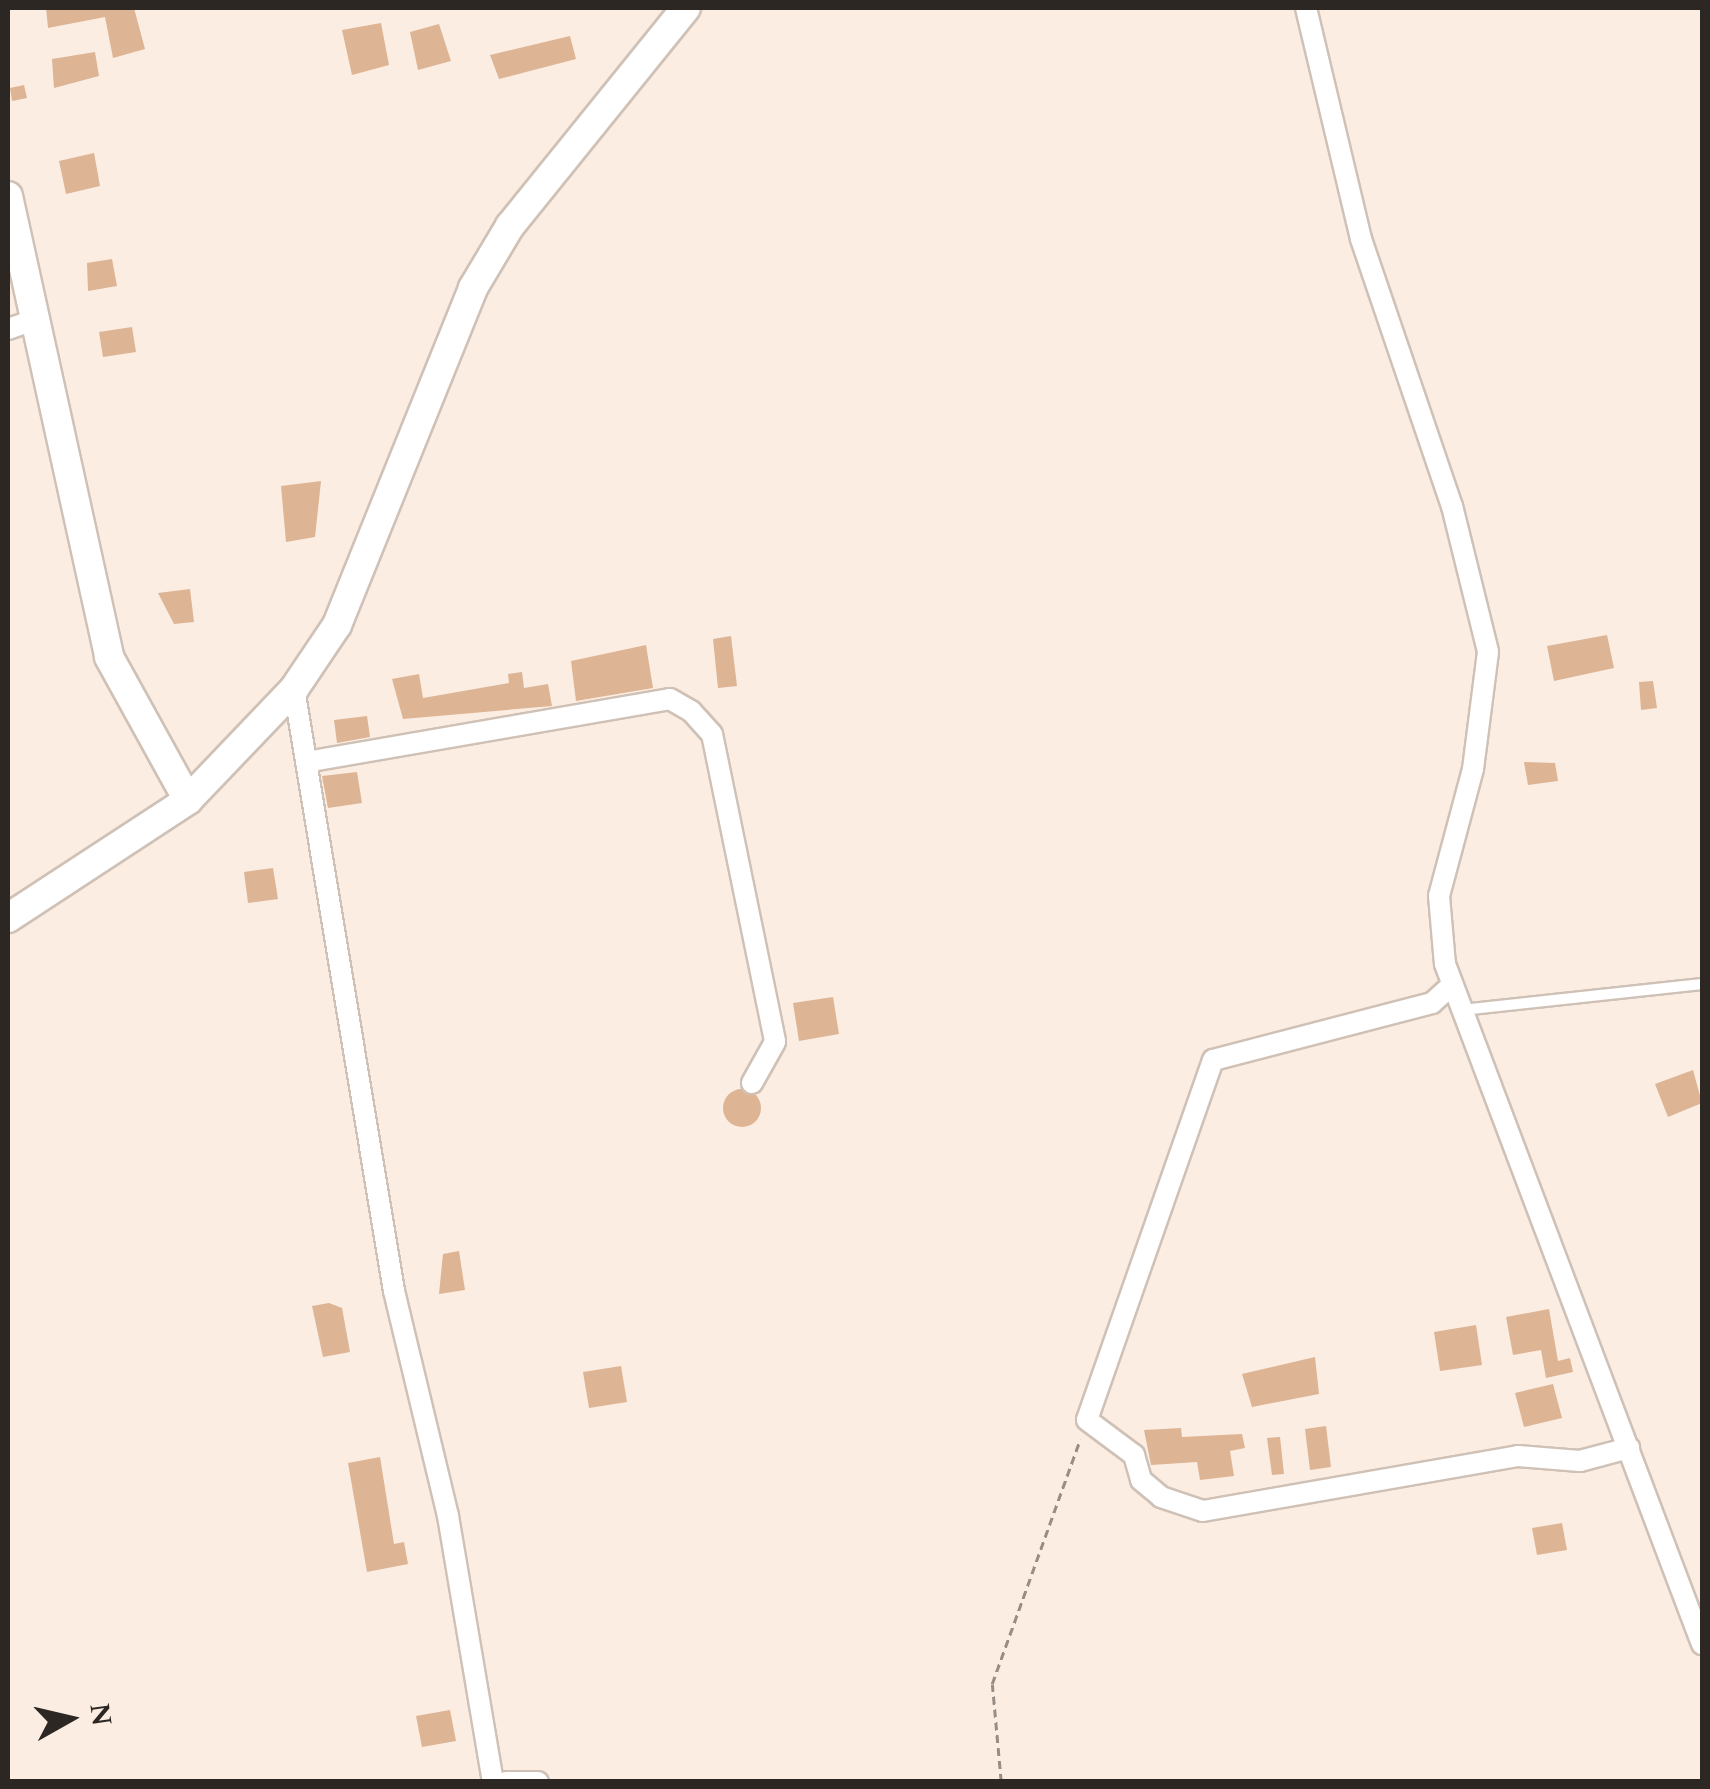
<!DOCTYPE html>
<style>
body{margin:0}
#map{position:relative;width:1710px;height:1789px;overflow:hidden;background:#fcede2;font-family:Spectral,serif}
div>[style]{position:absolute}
.building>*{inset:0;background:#ddb494}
.round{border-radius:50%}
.path>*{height:2.5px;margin-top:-1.25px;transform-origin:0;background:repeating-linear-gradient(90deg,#978d85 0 8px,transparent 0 13px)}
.roads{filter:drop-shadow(2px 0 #cfc1b6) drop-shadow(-2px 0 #cfc1b6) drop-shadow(0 2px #cfc1b6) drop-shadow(0 -2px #cfc1b6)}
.lane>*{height:10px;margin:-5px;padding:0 5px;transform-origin:5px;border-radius:5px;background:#fff}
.street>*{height:20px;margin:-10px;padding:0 10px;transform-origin:10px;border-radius:10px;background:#fff}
.secondary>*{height:28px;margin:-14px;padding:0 14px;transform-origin:14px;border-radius:14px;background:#fff}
span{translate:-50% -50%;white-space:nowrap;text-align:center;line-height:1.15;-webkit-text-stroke:8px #fcede2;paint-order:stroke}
.frame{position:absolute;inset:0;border:10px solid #2c2722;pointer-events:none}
.north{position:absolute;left:20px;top:1669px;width:100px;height:100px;-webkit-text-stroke:8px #fcede2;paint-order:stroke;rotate:82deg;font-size:28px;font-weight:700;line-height:40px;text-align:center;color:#2c2722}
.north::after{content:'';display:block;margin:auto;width:35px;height:45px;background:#2c2722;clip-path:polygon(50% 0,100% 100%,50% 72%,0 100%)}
</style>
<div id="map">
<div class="building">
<div style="clip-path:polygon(46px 8px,134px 8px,145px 49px,113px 58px,105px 17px,48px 28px)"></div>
<div style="clip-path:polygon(381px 23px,389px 65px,352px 75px,342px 30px)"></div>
<div style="clip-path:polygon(439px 24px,451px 61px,418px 70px,410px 32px)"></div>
<div style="clip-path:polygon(570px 36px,576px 59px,499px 79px,490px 55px)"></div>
<div style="clip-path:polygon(95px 52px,99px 76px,54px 88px,52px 59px)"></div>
<div style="clip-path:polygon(24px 85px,27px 98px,12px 101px,10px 88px)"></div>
<div style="clip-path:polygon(94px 153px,100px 186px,66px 194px,59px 161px)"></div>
<div style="clip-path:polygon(112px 259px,117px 286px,88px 291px,87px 263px)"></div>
<div style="clip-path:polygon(132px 327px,136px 352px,103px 357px,99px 332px)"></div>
<div style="clip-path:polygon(321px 481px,315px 537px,286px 542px,281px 486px)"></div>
<div style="clip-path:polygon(190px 589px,194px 622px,174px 624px,158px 593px)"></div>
<div style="clip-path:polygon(1607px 635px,1614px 668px,1554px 681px,1547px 646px)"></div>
<div style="clip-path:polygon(731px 636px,737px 686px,718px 688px,713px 639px)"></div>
<div style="clip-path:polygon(646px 645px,653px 688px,576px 701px,571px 661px)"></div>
<div style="clip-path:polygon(522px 672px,524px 688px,548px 684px,552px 706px,403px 719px,392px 679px,419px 674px,423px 698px,509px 683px,508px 674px)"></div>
<div style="clip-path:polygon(1653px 681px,1657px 708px,1641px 710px,1639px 682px)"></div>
<div style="clip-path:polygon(367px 716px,370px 737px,337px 743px,334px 720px)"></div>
<div style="clip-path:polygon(1524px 762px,1555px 763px,1558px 781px,1528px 785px)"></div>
<div style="clip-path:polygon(357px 772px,362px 803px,328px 808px,322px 776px)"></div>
<div style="clip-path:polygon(273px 868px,278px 899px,248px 903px,244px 872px)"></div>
<div style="clip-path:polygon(833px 997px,839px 1034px,799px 1041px,793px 1003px)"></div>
<div style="clip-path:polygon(1693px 1070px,1702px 1103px,1668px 1117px,1655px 1084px)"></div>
<div class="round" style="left:723px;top:1089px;width:38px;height:38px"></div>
<div style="clip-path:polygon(459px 1251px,465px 1290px,439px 1294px,443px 1254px)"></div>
<div style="clip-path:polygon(329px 1303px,342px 1308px,350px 1352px,323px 1357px,312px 1306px)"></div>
<div style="clip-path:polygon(1549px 1309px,1558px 1361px,1570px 1358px,1573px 1372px,1546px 1378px,1541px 1350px,1513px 1355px,1506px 1317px)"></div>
<div style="clip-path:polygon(1476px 1325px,1482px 1365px,1440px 1371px,1434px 1332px)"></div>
<div style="clip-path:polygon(1315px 1357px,1319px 1394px,1252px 1407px,1242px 1374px)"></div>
<div style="clip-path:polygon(621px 1366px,627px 1402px,589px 1408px,583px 1372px)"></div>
<div style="clip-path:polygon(1553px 1384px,1562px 1418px,1524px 1427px,1515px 1393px)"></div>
<div style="clip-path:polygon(1326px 1426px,1331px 1467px,1310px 1470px,1305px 1429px)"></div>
<div style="clip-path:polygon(1181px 1428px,1182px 1437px,1242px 1434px,1245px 1448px,1230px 1451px,1234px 1476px,1200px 1480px,1197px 1462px,1151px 1465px,1144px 1430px)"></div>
<div style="clip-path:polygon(1280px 1437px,1284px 1474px,1272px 1475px,1267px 1438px)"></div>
<div style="clip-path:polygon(380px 1457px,394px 1544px,404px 1542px,408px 1564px,367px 1572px,348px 1463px)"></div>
<div style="clip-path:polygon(1562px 1523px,1567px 1550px,1537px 1555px,1532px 1528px)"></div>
<div style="clip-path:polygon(450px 1710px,456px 1741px,422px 1747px,416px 1716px)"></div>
</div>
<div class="path">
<div style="left:1001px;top:1782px;width:98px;rotate:-95.2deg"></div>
<div style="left:992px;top:1684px;width:260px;rotate:-70.2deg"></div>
</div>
<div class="roads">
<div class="lane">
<div style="left:1462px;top:1010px;width:241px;rotate:-6.2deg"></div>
</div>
<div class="street">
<div style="left:1306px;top:8px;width:237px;rotate:76.6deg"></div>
<div style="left:1361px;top:239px;width:282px;rotate:71.2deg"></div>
<div style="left:1452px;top:506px;width:150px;rotate:76.1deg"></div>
<div style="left:1488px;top:652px;width:118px;rotate:97.3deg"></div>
<div style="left:1473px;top:769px;width:131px;rotate:105deg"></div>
<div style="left:1439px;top:896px;width:68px;rotate:85deg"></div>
<div style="left:1445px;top:964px;width:727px;rotate:69.3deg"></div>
<div style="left:8px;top:329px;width:28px;rotate:-19deg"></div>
<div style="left:294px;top:689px;width:610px;rotate:80.57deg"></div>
<div style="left:394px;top:1291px;width:231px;rotate:76.5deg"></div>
<div style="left:448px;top:1516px;width:270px;rotate:80.4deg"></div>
<div style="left:306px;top:762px;width:369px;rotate:-9.8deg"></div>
<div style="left:670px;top:699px;width:24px;rotate:30deg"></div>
<div style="left:691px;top:711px;width:31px;rotate:48deg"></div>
<div style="left:712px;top:734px;width:314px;rotate:78.4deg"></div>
<div style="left:775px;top:1042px;width:47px;rotate:119.3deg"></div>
<div style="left:1452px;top:985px;width:27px;rotate:138deg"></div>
<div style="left:1432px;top:1003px;width:226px;rotate:165.4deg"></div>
<div style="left:1213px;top:1060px;width:381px;rotate:109.3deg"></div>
<div style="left:1087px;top:1420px;width:59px;rotate:36.7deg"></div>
<div style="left:1134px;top:1455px;width:26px;rotate:74deg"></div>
<div style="left:1141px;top:1480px;width:26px;rotate:40deg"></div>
<div style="left:1161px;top:1497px;width:44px;rotate:18.4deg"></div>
<div style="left:1203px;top:1511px;width:320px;rotate:-9.9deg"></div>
<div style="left:1518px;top:1456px;width:62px;rotate:4.6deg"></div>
<div style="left:1580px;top:1461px;width:51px;rotate:-14.9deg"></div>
<div style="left:506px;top:1782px;width:32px"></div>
</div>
<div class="secondary">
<div style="left:8px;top:196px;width:472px;rotate:77.6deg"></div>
<div style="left:109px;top:657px;width:163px;rotate:61.1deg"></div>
<div style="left:8px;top:918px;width:215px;rotate:-33.2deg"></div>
<div style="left:188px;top:800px;width:153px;rotate:-46.3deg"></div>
<div style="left:294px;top:689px;width:77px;rotate:-56.1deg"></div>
<div style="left:337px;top:625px;width:363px;rotate:-68deg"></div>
<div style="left:473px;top:288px;width:72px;rotate:-59.2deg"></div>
<div style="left:510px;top:226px;width:280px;rotate:-51.1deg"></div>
</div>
</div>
<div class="frame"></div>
<div class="north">N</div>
</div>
